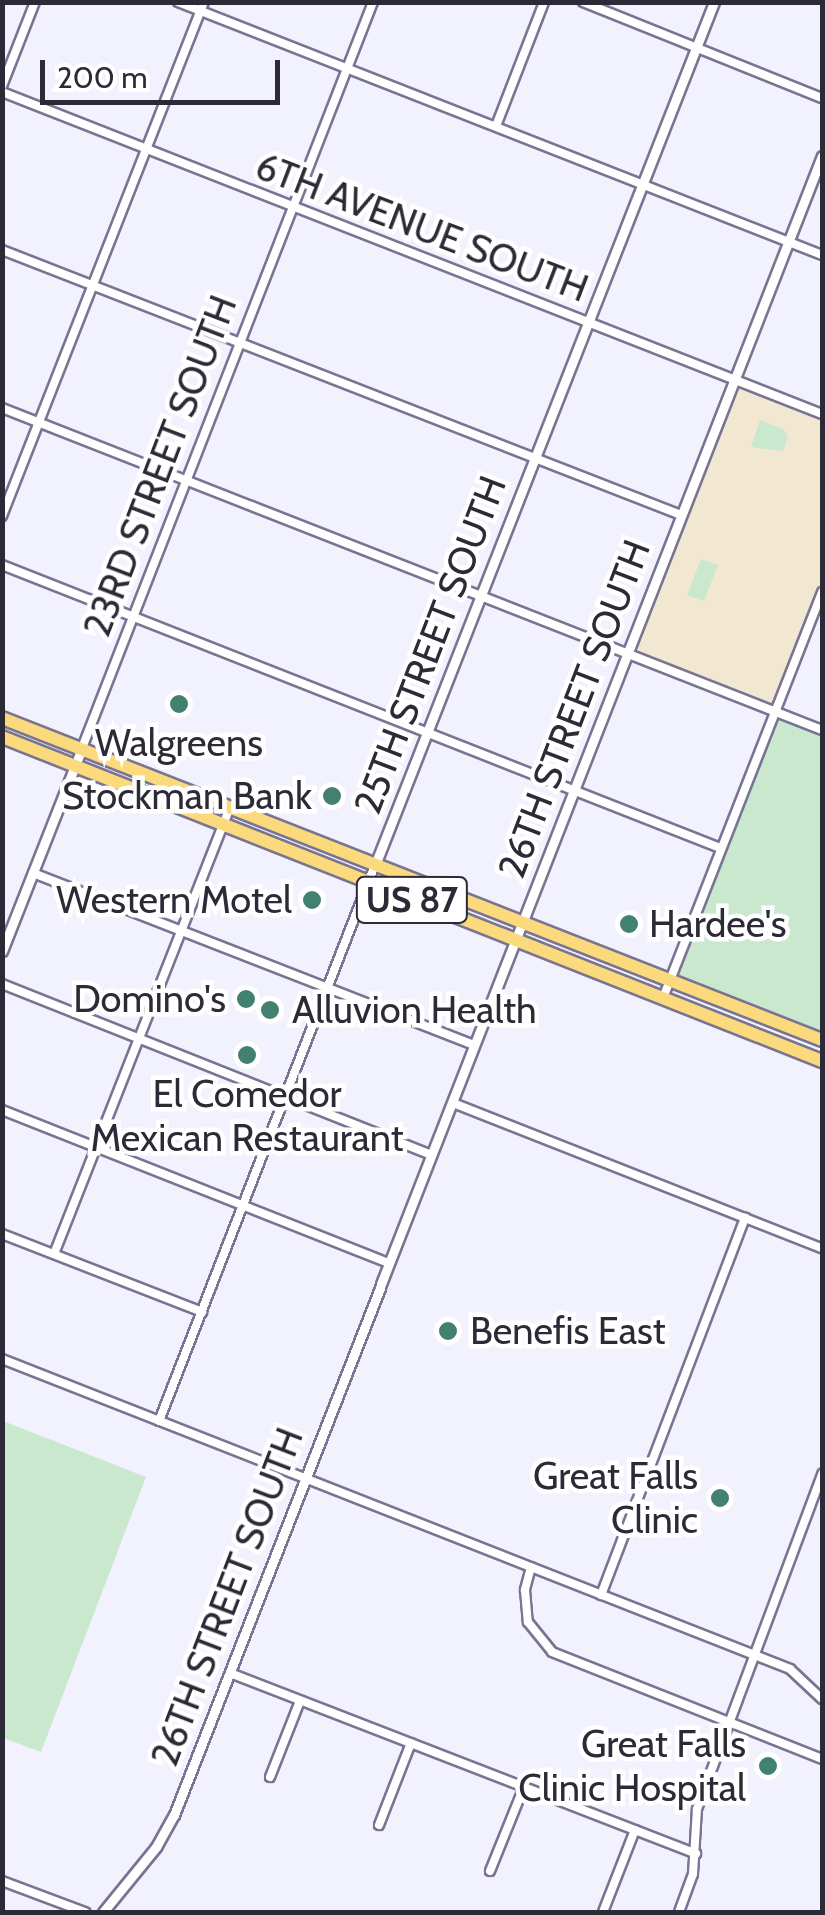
<!DOCTYPE html>
<style>
body{margin:0}
#map{position:relative;width:825px;height:1915px;overflow:hidden;background:#f2f1fe;font-family:Cabin,sans-serif}
div>[style]{position:absolute}
.education>*{inset:0;background:#f2e8d2}
.green>*{inset:0;background:#c9e8ce}
.roads{filter:drop-shadow(2px 0 #787492) drop-shadow(-2px 0 #787492) drop-shadow(0 2px #787492) drop-shadow(0 -2px #787492)}
.minor>*{height:8px;margin:-4px;padding:0 4px;transform-origin:4px;border-radius:4px;background:#fff}
.tertiary>*{height:9px;margin:-4.5px;padding:0 4.5px;transform-origin:4.5px;border-radius:4.5px;background:#fff}
.trunk>*{height:12px;margin:-6px;padding:0 6px;transform-origin:6px;border-radius:6px;background:#fbda7e}
.dots>*{width:28px;height:28px;translate:-50% -50%;box-sizing:border-box;border:5px solid #fff;border-radius:50%}
span{translate:-50% -50%;white-space:nowrap;text-align:center;line-height:1.15;-webkit-text-stroke:9px #fff;paint-order:stroke}
.shield-label span{padding:2px 8px;background:#fff;border:2px solid;border-radius:8px;-webkit-text-stroke-width:0}
.shield-label{font-size:35px;color:#2c2a36;font-weight:700}
.street-label{font-size:38px;color:#2c2a36}
.poi-label{font-size:38px;color:#2c2a36}
.right{translate:-100% -50%;text-align:right}
.left{translate:0 -50%;text-align:left}
.frame{position:absolute;inset:0;border:5px solid #2c2a36;pointer-events:none}
.scale{position:absolute;left:40px;top:60px;width:240px;height:45px;box-sizing:border-box;border:5px solid #2c2a36;border-top:0;padding-left:12px;font-size:30px;line-height:35px;white-space:nowrap;color:#2c2a36;-webkit-text-stroke:8px #fff;paint-order:stroke}
</style>
<div id="map">
<div class="education">
<div style="clip-path:polygon(735px 380px,822px 414px,822px 589px,774px 711px,627px 653px)"></div>
</div>
<div class="green">
<div style="clip-path:polygon(760px 420px,784px 430px,788px 437px,783px 451px,751px 447px)"></div>
<div style="clip-path:polygon(701px 559px,718px 565px,704px 601px,687px 595px)"></div>
<div style="clip-path:polygon(774px 711px,822px 730px,822px 1040px,669px 980px)"></div>
<div style="clip-path:polygon(3px 1421px,146px 1477px,41px 1752px,3px 1738px)"></div>
</div>
<div class="roads">
<div class="minor">
<div style="left:178px;top:2px;width:692px;rotate:21.45deg"></div>
<div style="left:583px;top:2px;width:258px;rotate:21.9deg"></div>
<div style="left:2px;top:86px;width:90px;rotate:-68.6deg"></div>
<div style="left:2px;top:92px;width:881px;rotate:21.44deg"></div>
<div style="left:496px;top:126px;width:133px;rotate:-68.8deg"></div>
<div style="left:2px;top:250px;width:729px;rotate:21.32deg"></div>
<div style="left:2px;top:408px;width:881px;rotate:21.44deg"></div>
<div style="left:2px;top:516px;width:552px;rotate:-68.55deg"></div>
<div style="left:2px;top:565px;width:772px;rotate:21.51deg"></div>
<div style="left:82px;top:748px;width:801px;rotate:-68.69deg"></div>
<div style="left:33px;top:873px;width:474px;rotate:21.3deg"></div>
<div style="left:2px;top:984px;width:463px;rotate:21.7deg"></div>
<div style="left:663px;top:998px;width:436px;rotate:-68.6deg"></div>
<div style="left:453px;top:1103px;width:396px;rotate:21.5deg"></div>
<div style="left:2px;top:1110px;width:416px;rotate:21.6deg"></div>
<div style="left:2px;top:1234px;width:215px;rotate:21.3deg"></div>
<div style="left:54px;top:1254px;width:480px;rotate:-68.5deg"></div>
<div style="left:2px;top:1359px;width:847px;rotate:21.47deg"></div>
<div style="left:790px;top:1669px;width:44px;rotate:43.2deg"></div>
<div style="left:159px;top:1421px;width:596px;rotate:-68.77deg"></div>
<div style="left:531px;top:1567px;width:24px;rotate:105deg"></div>
<div style="left:525px;top:1590px;width:32px;rotate:85deg"></div>
<div style="left:528px;top:1622px;width:38px;rotate:51deg"></div>
<div style="left:552px;top:1652px;width:290px;rotate:21.6deg"></div>
<div style="left:601px;top:1595px;width:404px;rotate:-69.1deg"></div>
<div style="left:230px;top:1673px;width:500px;rotate:21.2deg"></div>
<div style="left:270px;top:1777px;width:82px;rotate:-68.5deg"></div>
<div style="left:379px;top:1825px;width:88px;rotate:-68.7deg"></div>
<div style="left:490px;top:1871px;width:91px;rotate:-68deg"></div>
<div style="left:2px;top:1881px;width:89px;rotate:20.5deg"></div>
<div style="left:603px;top:1912px;width:88px;rotate:-68.7deg"></div>
<div style="left:679px;top:1912px;width:40px;rotate:-69.8deg"></div>
<div style="left:693px;top:1874px;width:65px;rotate:-86.5deg"></div>
<div style="left:697px;top:1809px;width:358px;rotate:-69.5deg"></div>
</div>
<div class="tertiary">
<div style="left:375px;top:865px;width:927px;rotate:-68.55deg"></div>
<div style="left:2px;top:951px;width:218px;rotate:-68.5deg"></div>
<div style="left:381px;top:1284px;width:1211px;rotate:-68.65deg"></div>
<div style="left:103px;top:1912px;width:84px;rotate:-50.8deg"></div>
<div style="left:156px;top:1847px;width:37px;rotate:-61deg"></div>
<div style="left:174px;top:1815px;width:566px;rotate:-68.65deg"></div>
</div>
<div class="trunk">
<div style="left:2px;top:718px;width:881px;rotate:21.44deg"></div>
<div style="left:2px;top:737px;width:882px;rotate:21.56deg"></div>
</div>
</div>
<div class="dots">
<div style="left:179px;top:704px;background:#428170"></div>
<div style="left:332px;top:796px;background:#428170"></div>
<div style="left:312px;top:900px;background:#428170"></div>
<div style="left:629px;top:924px;background:#428170"></div>
<div style="left:246px;top:999px;background:#428170"></div>
<div style="left:270px;top:1010px;background:#428170"></div>
<div style="left:247px;top:1055px;background:#428170"></div>
<div style="left:448px;top:1331px;background:#428170"></div>
<div style="left:720px;top:1498px;background:#428170"></div>
<div style="left:768px;top:1766px;background:#428170"></div>
</div>
<div class="shield-label">
<span style="left:412px;top:900px">US 87</span>
</div>
<div class="street-label">
<span style="left:422px;top:227px;rotate:21deg">6TH AVENUE SOUTH</span>
<span style="left:160px;top:466px;rotate:-69deg">23RD STREET SOUTH</span>
<span style="left:430px;top:645px;rotate:-69deg">25TH STREET SOUTH</span>
<span style="left:574px;top:709px;rotate:-69deg">26TH STREET SOUTH</span>
<span style="left:227px;top:1597px;rotate:-69deg">26TH STREET SOUTH</span>
</div>
<div class="poi-label">
<span style="left:179px;top:743px">Walgreens</span>
<span class="right" style="left:312px;top:796px">Stockman Bank</span>
<span class="right" style="left:292px;top:900px">Western Motel</span>
<span class="left" style="left:649px;top:924px">Hardee's</span>
<span class="right" style="left:226px;top:999px">Domino's</span>
<span class="left" style="left:292px;top:1010px">Alluvion Health</span>
<span style="left:247px;top:1116px">El Comedor<br>Mexican Restaurant</span>
<span class="left" style="left:470px;top:1331px">Benefis East</span>
<span class="right" style="left:698px;top:1498px">Great Falls<br>Clinic</span>
<span class="right" style="left:746px;top:1766px">Great Falls<br>Clinic Hospital</span>
</div>
<div class="frame"></div>
<div class="scale">200 m</div>
</div>
